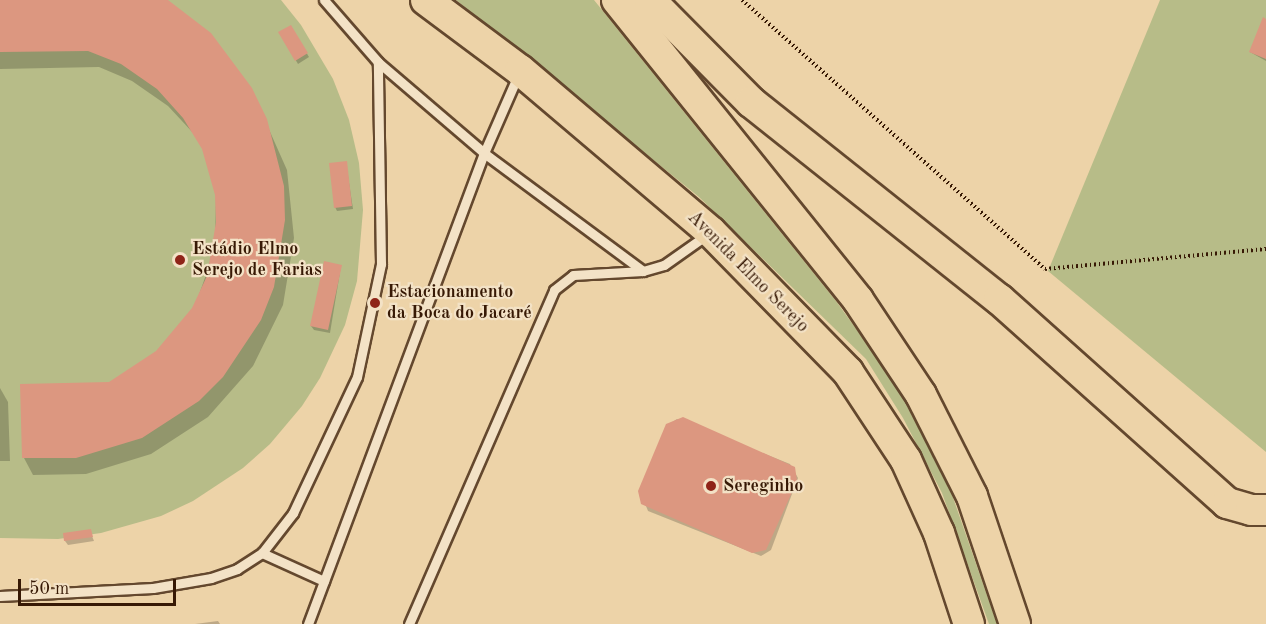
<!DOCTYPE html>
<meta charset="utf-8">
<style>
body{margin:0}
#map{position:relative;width:1266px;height:624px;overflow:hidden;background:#edd3a8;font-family:"Old Standard TT",serif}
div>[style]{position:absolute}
.green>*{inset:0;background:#b7bc88}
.shadow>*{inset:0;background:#0003}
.building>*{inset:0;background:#dc9780}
.path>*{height:4px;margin-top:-2px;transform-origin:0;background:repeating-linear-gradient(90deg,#371905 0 1.5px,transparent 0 4.5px)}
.roads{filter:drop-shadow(2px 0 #64482e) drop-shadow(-2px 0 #64482e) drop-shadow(0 2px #64482e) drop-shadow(0 -2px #64482e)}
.service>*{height:9px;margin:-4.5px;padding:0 4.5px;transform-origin:4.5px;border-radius:4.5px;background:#f3e2c6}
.primary>*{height:30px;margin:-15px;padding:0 15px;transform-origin:15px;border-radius:15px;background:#edd3a8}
.dots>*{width:16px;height:16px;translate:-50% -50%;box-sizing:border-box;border:3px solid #f3e2c6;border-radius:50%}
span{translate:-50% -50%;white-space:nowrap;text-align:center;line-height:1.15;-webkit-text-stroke:4.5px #f3e2c6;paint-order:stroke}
.poi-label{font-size:18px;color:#371905;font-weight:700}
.left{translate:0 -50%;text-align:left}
.street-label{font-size:18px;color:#371905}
.scale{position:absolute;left:18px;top:579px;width:158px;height:27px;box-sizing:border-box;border:3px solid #371905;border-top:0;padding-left:8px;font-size:18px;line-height:21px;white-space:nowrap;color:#371905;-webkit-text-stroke:4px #f3e2c6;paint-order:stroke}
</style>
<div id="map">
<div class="green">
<div style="clip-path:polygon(0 0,281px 0,301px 25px,333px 79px,349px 120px,359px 163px,363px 210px,357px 281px,345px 325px,320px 378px,302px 406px,270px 444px,243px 468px,193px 501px,161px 516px,101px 533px,58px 539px,0 538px)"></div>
<div style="clip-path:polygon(456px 0,594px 0,836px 301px,895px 383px,950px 489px,997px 624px,989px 624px,942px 493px,903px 418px,866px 359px,699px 197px)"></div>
<div style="clip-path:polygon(1160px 0,1266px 0,1266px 452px,1048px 271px)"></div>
</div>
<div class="shadow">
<div style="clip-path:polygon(0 0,165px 0,251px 89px,287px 170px,294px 238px,283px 305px,253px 366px,208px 417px,151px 454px,86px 474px,33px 475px,24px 458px,109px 384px,157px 352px,194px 309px,215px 249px,216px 194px,203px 149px,195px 135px,168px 106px,132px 81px,99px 67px,0 69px)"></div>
<div style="clip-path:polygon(1266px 20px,1266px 61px,1250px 52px)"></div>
<div style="clip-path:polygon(291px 27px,309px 57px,298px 64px,280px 33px)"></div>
<div style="clip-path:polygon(346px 163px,353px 209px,337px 211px,335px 207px)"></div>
<div style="clip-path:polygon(341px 266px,330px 333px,314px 330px,311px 326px)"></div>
<div style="clip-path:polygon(0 388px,8px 402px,10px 461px,0 461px)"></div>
<div style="clip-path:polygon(677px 419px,790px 464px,798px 478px,771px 550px,761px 556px,648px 511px,640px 491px,668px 425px)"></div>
<div style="clip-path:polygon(90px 531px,94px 541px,68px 545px,65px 541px,64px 534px)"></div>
<div style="clip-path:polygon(218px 621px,220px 624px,195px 624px)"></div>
</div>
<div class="building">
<div style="clip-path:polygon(0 0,168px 0,211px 33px,252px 88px,267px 119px,284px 186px,285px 220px,274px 287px,261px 320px,223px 377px,199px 401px,142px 438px,76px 458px,22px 458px,20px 384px,109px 382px,156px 351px,192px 308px,207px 276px,216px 222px,215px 195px,202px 149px,183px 118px,157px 89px,121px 64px,88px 51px,0 52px)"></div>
<div style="clip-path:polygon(1263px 17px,1266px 19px,1266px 59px,1249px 52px)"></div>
<div style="clip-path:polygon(291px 25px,308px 53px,295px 61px,278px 32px)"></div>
<div style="clip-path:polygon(347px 161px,352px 206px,334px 208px,329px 163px)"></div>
<div style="clip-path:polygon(324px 261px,342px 265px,328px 330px,310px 326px)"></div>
<div style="clip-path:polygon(683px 417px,795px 467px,797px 481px,766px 550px,752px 553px,641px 504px,638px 491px,666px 424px)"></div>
<div style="clip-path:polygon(91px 529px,93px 537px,64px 541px,63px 533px)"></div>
</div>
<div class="path">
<div style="left:742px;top:0;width:405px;rotate:41.6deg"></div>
<div style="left:1045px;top:269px;width:222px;rotate:-5.2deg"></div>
</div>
<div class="roads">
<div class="service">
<div style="left:324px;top:0;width:82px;rotate:48.9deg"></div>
<div style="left:378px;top:62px;width:140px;rotate:40.6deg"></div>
<div style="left:484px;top:153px;width:198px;rotate:36.6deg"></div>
<div style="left:262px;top:553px;width:68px;rotate:24.3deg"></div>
<div style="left:0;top:596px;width:153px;rotate:-3deg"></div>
<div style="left:153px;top:588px;width:59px;rotate:-9.8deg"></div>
<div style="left:211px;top:578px;width:28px;rotate:-19deg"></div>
<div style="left:237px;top:569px;width:30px;rotate:-33deg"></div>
<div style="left:262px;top:553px;width:51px;rotate:-52.2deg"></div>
<div style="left:293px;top:513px;width:150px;rotate:-64.8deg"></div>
<div style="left:357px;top:377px;width:116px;rotate:-78deg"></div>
<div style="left:381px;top:264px;width:202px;rotate:-90.9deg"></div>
<div style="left:308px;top:624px;width:503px;rotate:-69.51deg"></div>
<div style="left:484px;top:153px;width:85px;rotate:-66.4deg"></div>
<div style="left:409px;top:624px;width:364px;rotate:-66.5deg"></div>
<div style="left:554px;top:290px;width:24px;rotate:-38deg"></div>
<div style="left:573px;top:275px;width:70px;rotate:-3.3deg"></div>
<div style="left:643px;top:271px;width:22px;rotate:-16deg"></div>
<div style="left:664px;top:265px;width:54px;rotate:-35.2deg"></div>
</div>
<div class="primary">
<div style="left:426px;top:0;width:117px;rotate:36.7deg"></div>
<div style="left:520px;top:70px;width:250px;rotate:40.3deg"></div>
<div style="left:711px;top:232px;width:196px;rotate:45.6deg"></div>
<div style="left:848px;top:372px;width:105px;rotate:56.6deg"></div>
<div style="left:906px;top:460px;width:80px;rotate:65.7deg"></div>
<div style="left:939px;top:533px;width:96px;rotate:71.8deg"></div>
<div style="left:617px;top:0;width:385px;rotate:51.2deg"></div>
<div style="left:858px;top:300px;width:114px;rotate:56.4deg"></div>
<div style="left:921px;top:395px;width:113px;rotate:63.2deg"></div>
<div style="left:972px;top:496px;width:135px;rotate:71.4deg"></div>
<div style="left:650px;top:0;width:144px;rotate:45.3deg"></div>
<div style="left:751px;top:102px;width:317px;rotate:38.5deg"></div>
<div style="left:999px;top:299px;width:306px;rotate:41.8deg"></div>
<div style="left:1227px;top:503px;width:25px;rotate:16deg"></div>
<div style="left:1251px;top:510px;width:15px"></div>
</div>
</div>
<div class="dots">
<div style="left:180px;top:260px;background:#8f2418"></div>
<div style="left:375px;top:303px;background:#8f2418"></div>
<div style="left:711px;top:486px;background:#8f2418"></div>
</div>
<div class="poi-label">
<span class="left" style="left:192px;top:260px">Estádio Elmo<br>Serejo de Farias</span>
<span class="left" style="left:387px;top:303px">Estacionamento<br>da Boca do Jacaré</span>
<span class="left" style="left:723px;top:486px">Sereginho</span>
</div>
<div class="street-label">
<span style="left:748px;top:272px;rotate:45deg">Avenida Elmo Serejo</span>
</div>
<div class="scale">50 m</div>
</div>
